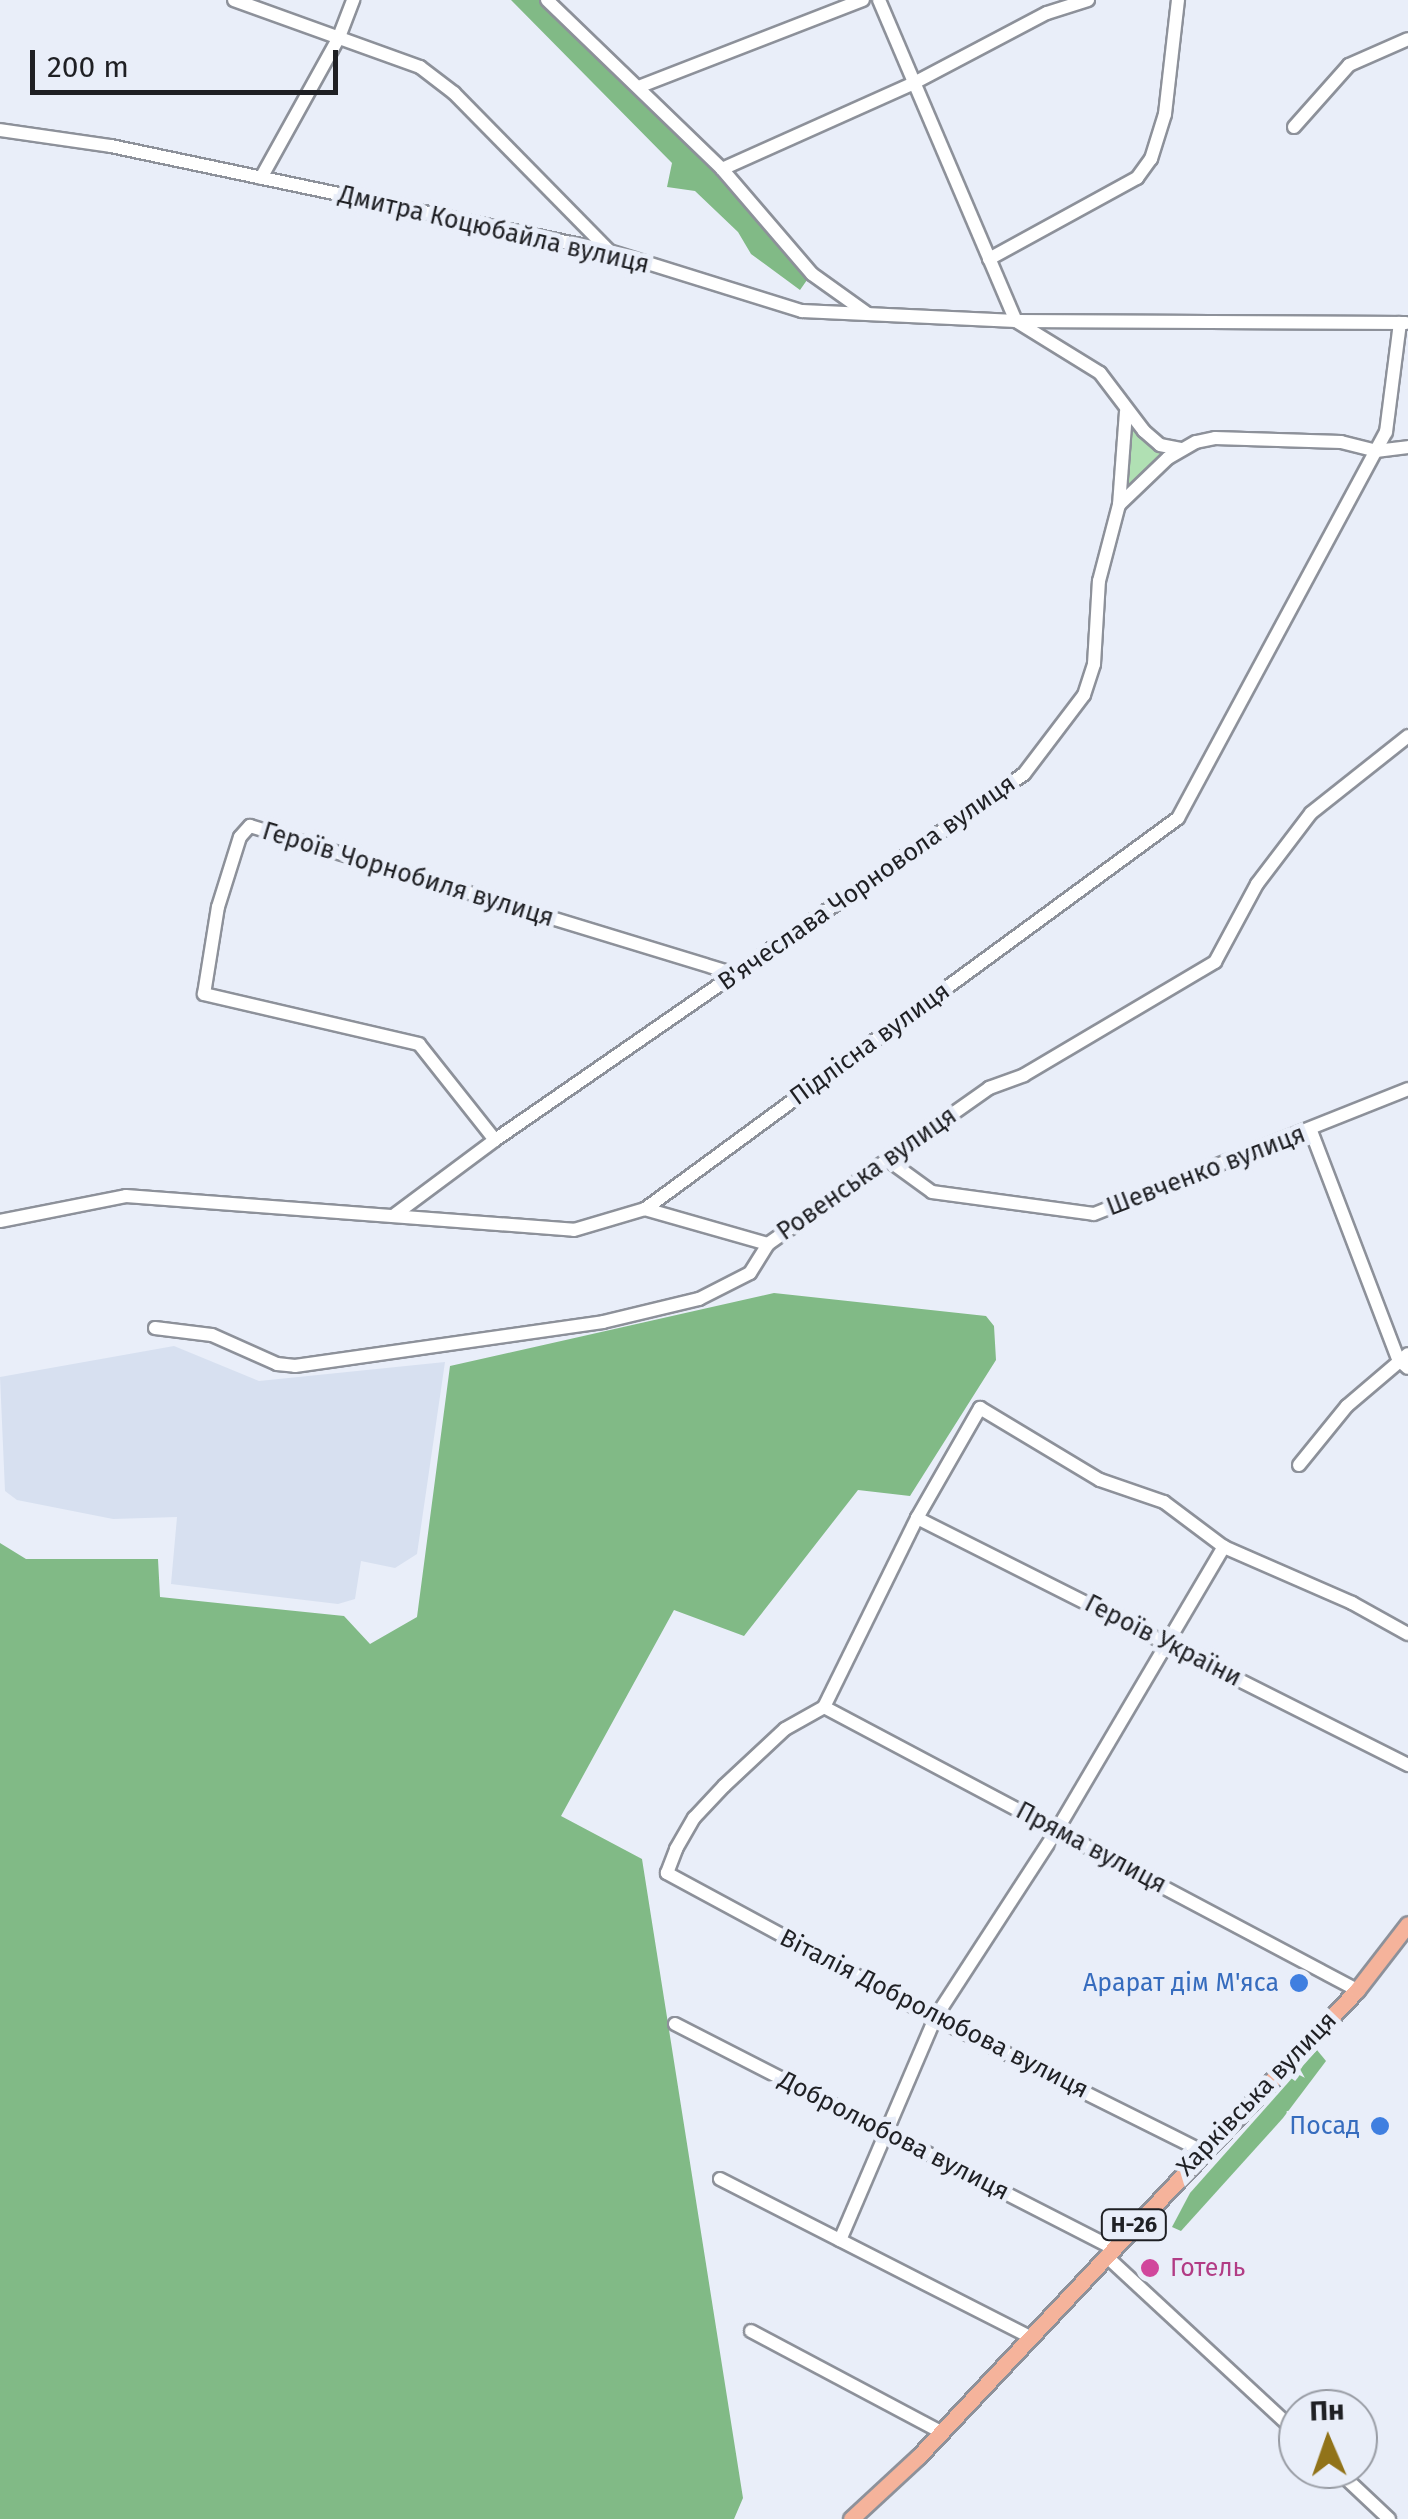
<!DOCTYPE html>
<meta charset="utf-8">
<style>
body{margin:0}
#map{position:relative;width:1408px;height:2519px;overflow:hidden;background:#e9eef9;font-family:"Fira Sans",sans-serif}
div>[style]{position:absolute}
.built>*{inset:0;background:#d7e0f0}
.green>*{inset:0;background:#b0e0b3}
.forest>*{inset:0;background:#81ba86}
.roads{filter:drop-shadow(2px 0 #8d919a) drop-shadow(-2px 0 #8d919a) drop-shadow(0 2px #8d919a) drop-shadow(0 -2px #8d919a)}
.minor>*{height:12px;margin:-6px;padding:0 6px;transform-origin:6px;border-radius:6px;background:#fff}
.major>*{height:15px;margin:-7.5px;padding:0 7.5px;transform-origin:7.5px;border-radius:7.5px;background:#f5b39b}
.dots>*{width:28px;height:28px;translate:-50% -50%;box-sizing:border-box;border:5px solid #e9eef9;border-radius:50%}
span{translate:-50% -50%;white-space:nowrap;text-align:center;line-height:1.15;-webkit-text-stroke:10px #e9eef9;paint-order:stroke}
.shield-label span{padding:2px 8px;background:#e9eef9;border:2px solid;border-radius:8px;-webkit-text-stroke-width:0}
.shield-label{font-size:22px;color:#1f2024;font-weight:700}
.street-label{font-size:25px;color:#1f2024}
.shop-label{font-size:25px;color:#366cbe}
.right{translate:-100% -50%;text-align:right}
.hotel-label{font-size:25px;color:#b23c85}
.left{translate:0 -50%;text-align:left}
.north{position:absolute;left:1278px;top:2389px;width:100px;height:100px;box-sizing:border-box;background:#e9eef9;border:2px solid #989ca4;border-radius:50%;rotate:358deg;font-size:28px;font-weight:700;line-height:40px;text-align:center;color:#1f2024}
.north::after{content:'';display:block;margin:auto;width:35px;height:45px;background:#917319;clip-path:polygon(50% 0,100% 100%,50% 72%,0 100%)}
.scale{position:absolute;left:30px;top:50px;width:308px;height:45px;box-sizing:border-box;border:5px solid #1f2024;border-top:0;padding-left:12px;font-size:30px;line-height:35px;white-space:nowrap;color:#1f2024;-webkit-text-stroke:8px #e9eef9;paint-order:stroke}
</style>
<div id="map">
<div class="built">
<div style="clip-path:polygon(174px 1346px,259px 1381px,445px 1362px,417px 1554px,395px 1568px,361px 1561px,355px 1599px,338px 1604px,171px 1584px,177px 1517px,113px 1519px,17px 1500px,5px 1491px,0 1377px)"></div>
</div>
<div class="green">
<div style="clip-path:polygon(1126px 411px,1144px 431px,1181px 449px,1119px 505px)"></div>
</div>
<div class="forest">
<div style="clip-path:polygon(511px 0,546px 0,707px 153px,805px 271px,807px 280px,800px 290px,751px 254px,738px 232px,695px 191px,667px 187px,672px 163px)"></div>
<div style="clip-path:polygon(774px 1293px,986px 1316px,994px 1326px,996px 1360px,910px 1496px,858px 1490px,744px 1636px,674px 1610px,561px 1816px,642px 1859px,743px 2498px,734px 2519px,0 2519px,0 1543px,26px 1559px,158px 1559px,160px 1597px,344px 1616px,370px 1644px,417px 1617px,450px 1366px)"></div>
<div style="clip-path:polygon(1317px 2050px,1326px 2061px,1283px 2118px,1181px 2231px,1172px 2227px,1190px 2193px)"></div>
</div>
<div class="roads">
<div class="minor">
<div style="left:234px;top:0;width:198px;rotate:19.8deg"></div>
<div style="left:420px;top:67px;width:43px;rotate:37.4deg"></div>
<div style="left:454px;top:93px;width:221px;rotate:45.5deg"></div>
<div style="left:547px;top:0;width:243px;rotate:44deg"></div>
<div style="left:722px;top:169px;width:138px;rotate:49.4deg"></div>
<div style="left:812px;top:274px;width:69px;rotate:35.5deg"></div>
<div style="left:879px;top:0;width:349px;rotate:66.9deg"></div>
<div style="left:641px;top:86px;width:238px;rotate:-21.2deg"></div>
<div style="left:1294px;top:127px;width:83px;rotate:-48.4deg"></div>
<div style="left:1349px;top:65px;width:64px;rotate:-23.8deg"></div>
<div style="left:0;top:130px;width:112px;rotate:8.2deg"></div>
<div style="left:111px;top:146px;width:509px;rotate:11.91deg"></div>
<div style="left:609px;top:251px;width:202px;rotate:17.3deg"></div>
<div style="left:802px;top:311px;width:214px;rotate:2.7deg"></div>
<div style="left:1016px;top:321px;width:390px;rotate:0.3deg"></div>
<div style="left:722px;top:169px;width:210px;rotate:-24.1deg"></div>
<div style="left:914px;top:83px;width:150px;rotate:-27.8deg"></div>
<div style="left:1047px;top:13px;width:43px;rotate:-17.6deg"></div>
<div style="left:261px;top:178px;width:161px;rotate:-61deg"></div>
<div style="left:339px;top:37px;width:40px;rotate:-69deg"></div>
<div style="left:989px;top:259px;width:169px;rotate:-28.7deg"></div>
<div style="left:1137px;top:178px;width:24px;rotate:-54deg"></div>
<div style="left:1151px;top:159px;width:47px;rotate:-72.7deg"></div>
<div style="left:1165px;top:114px;width:115px;rotate:-83.5deg"></div>
<div style="left:1019px;top:323px;width:95px;rotate:31.7deg"></div>
<div style="left:1100px;top:373px;width:73px;rotate:52.8deg"></div>
<div style="left:1144px;top:431px;width:21px;rotate:41deg"></div>
<div style="left:1160px;top:445px;width:21px;rotate:11deg"></div>
<div style="left:1119px;top:505px;width:68px;rotate:-43.8deg"></div>
<div style="left:1168px;top:458px;width:32px;rotate:-30deg"></div>
<div style="left:1196px;top:442px;width:19px;rotate:-12deg"></div>
<div style="left:1215px;top:438px;width:126px;rotate:1.8deg"></div>
<div style="left:1341px;top:442px;width:36px;rotate:14deg"></div>
<div style="left:1376px;top:451px;width:32px;rotate:-7deg"></div>
<div style="left:1311px;top:1131px;width:244px;rotate:69.1deg"></div>
<div style="left:1398px;top:1359px;width:13px;rotate:42deg"></div>
<div style="left:495px;top:1140px;width:122px;rotate:-128.4deg"></div>
<div style="left:419px;top:1044px;width:221px;rotate:-166.9deg"></div>
<div style="left:204px;top:994px;width:88px;rotate:-80.9deg"></div>
<div style="left:218px;top:907px;width:73px;rotate:-72.6deg"></div>
<div style="left:240px;top:837px;width:15px;rotate:-48deg"></div>
<div style="left:250px;top:826px;width:507px;rotate:16.97deg"></div>
<div style="left:888px;top:1160px;width:54px;rotate:36deg"></div>
<div style="left:932px;top:1192px;width:163px;rotate:7.7deg"></div>
<div style="left:1094px;top:1214px;width:338px;rotate:-21.7deg"></div>
<div style="left:645px;top:1209px;width:128px;rotate:15.9deg"></div>
<div style="left:393px;top:1216px;width:127px;rotate:-36.7deg"></div>
<div style="left:495px;top:1140px;width:643px;rotate:-34.68deg"></div>
<div style="left:1024px;top:774px;width:99px;rotate:-52.8deg"></div>
<div style="left:1084px;top:695px;width:33px;rotate:-72deg"></div>
<div style="left:1094px;top:664px;width:83px;rotate:-86.6deg"></div>
<div style="left:1099px;top:581px;width:79px;rotate:-75.3deg"></div>
<div style="left:1119px;top:505px;width:94px;rotate:-85.7deg"></div>
<div style="left:0;top:1221px;width:128px;rotate:-11.2deg"></div>
<div style="left:126px;top:1196px;width:449px;rotate:4.3deg"></div>
<div style="left:574px;top:1230px;width:74px;rotate:-16.5deg"></div>
<div style="left:645px;top:1209px;width:661px;rotate:-36.26deg"></div>
<div style="left:1178px;top:818px;width:438px;rotate:-61.7deg"></div>
<div style="left:1386px;top:432px;width:110px;rotate:-82.7deg"></div>
<div style="left:155px;top:1328px;width:57px;rotate:7deg"></div>
<div style="left:212px;top:1335px;width:71px;rotate:24deg"></div>
<div style="left:277px;top:1364px;width:18px;rotate:6deg"></div>
<div style="left:295px;top:1366px;width:311px;rotate:-8.1deg"></div>
<div style="left:603px;top:1322px;width:99px;rotate:-13.5deg"></div>
<div style="left:699px;top:1299px;width:57px;rotate:-27deg"></div>
<div style="left:750px;top:1273px;width:34px;rotate:-58deg"></div>
<div style="left:768px;top:1244px;width:271px;rotate:-35.2deg"></div>
<div style="left:989px;top:1088px;width:37px;rotate:-20deg"></div>
<div style="left:1024px;top:1075px;width:222px;rotate:-30.6deg"></div>
<div style="left:1215px;top:962px;width:89px;rotate:-61.7deg"></div>
<div style="left:1257px;top:884px;width:89px;rotate:-52.7deg"></div>
<div style="left:1311px;top:813px;width:124px;rotate:-38.4deg"></div>
<div style="left:1299px;top:1465px;width:76px;rotate:-50.9deg"></div>
<div style="left:1347px;top:1406px;width:80px;rotate:-40.4deg"></div>
<div style="left:917px;top:1518px;width:550px;rotate:26.7deg"></div>
<div style="left:824px;top:1707px;width:603px;rotate:27.97deg"></div>
<div style="left:675px;top:2024px;width:492px;rotate:27.1deg"></div>
<div style="left:1202px;top:2151px;width:298px;rotate:-153.5deg"></div>
<div style="left:935px;top:2018px;width:305px;rotate:-151.6deg"></div>
<div style="left:667px;top:1873px;width:26px;rotate:-69deg"></div>
<div style="left:676px;top:1849px;width:36px;rotate:-60deg"></div>
<div style="left:694px;top:1818px;width:44px;rotate:-46.8deg"></div>
<div style="left:724px;top:1786px;width:83px;rotate:-43.1deg"></div>
<div style="left:785px;top:1729px;width:45px;rotate:-29.4deg"></div>
<div style="left:824px;top:1707px;width:211px;rotate:-63.8deg"></div>
<div style="left:917px;top:1518px;width:127px;rotate:-60.2deg"></div>
<div style="left:980px;top:1408px;width:140px;rotate:31deg"></div>
<div style="left:1100px;top:1480px;width:68px;rotate:19deg"></div>
<div style="left:1164px;top:1502px;width:75px;rotate:36.9deg"></div>
<div style="left:1224px;top:1547px;width:140px;rotate:23.6deg"></div>
<div style="left:1352px;top:1603px;width:64px;rotate:29deg"></div>
<div style="left:720px;top:2179px;width:348px;rotate:27deg"></div>
<div style="left:840px;top:2240px;width:241px;rotate:-66.8deg"></div>
<div style="left:935px;top:2018px;width:224px;rotate:-57deg"></div>
<div style="left:1057px;top:1830px;width:329px;rotate:-59.5deg"></div>
<div style="left:1106px;top:2256px;width:262px;rotate:42.8deg"></div>
<div style="left:751px;top:2331px;width:215px;rotate:28deg"></div>
<div style="left:1336px;top:2469px;width:73px;rotate:43.3deg"></div>
</div>
<div class="major">
<div style="left:851px;top:2519px;width:91px;rotate:-42.8deg"></div>
<div style="left:918px;top:2457px;width:641px;rotate:-46.77deg"></div>
<div style="left:1357px;top:1990px;width:83px;rotate:-52.3deg"></div>
</div>
</div>
<div class="dots">
<div style="left:1299px;top:1983px;background:#3f7fe0"></div>
<div style="left:1380px;top:2126px;background:#3f7fe0"></div>
<div style="left:1150px;top:2268px;background:#d1479c"></div>
</div>
<div class="shield-label">
<span style="left:1134px;top:2225px">Н-26</span>
</div>
<div class="street-label">
<span style="left:494px;top:230px;rotate:13deg">Дмитра Коцюбайла вулиця</span>
<span style="left:408px;top:875px;rotate:17deg">Героїв Чорнобиля вулиця</span>
<span style="left:867px;top:883px;rotate:-35deg">В'ячеслава Чорновола вулиця</span>
<span style="left:870px;top:1044px;rotate:-36deg">Підлісна вулиця</span>
<span style="left:1206px;top:1171px;rotate:-21deg">Шевченко вулиця</span>
<span style="left:867px;top:1174px;rotate:-35deg">Ровенська вулиця</span>
<span style="left:1163px;top:1641px;rotate:27deg">Героїв України</span>
<span style="left:1091px;top:1848px;rotate:28deg">Пряма вулиця</span>
<span style="left:934px;top:2014px;rotate:27deg">Віталія Добролюбова вулиця</span>
<span style="left:1257px;top:2094px;rotate:-46deg">Харківська вулиця</span>
<span style="left:894px;top:2136px;rotate:27deg">Добролюбова вулиця</span>
</div>
<div class="shop-label">
<span class="right" style="left:1279px;top:1983px">Арарат дім М'яса</span>
<span class="right" style="left:1360px;top:2126px">Посад</span>
</div>
<div class="hotel-label">
<span class="left" style="left:1170px;top:2268px">Готель</span>
</div>
<div class="north">Пн</div>
<div class="scale">200 m</div>
</div>
